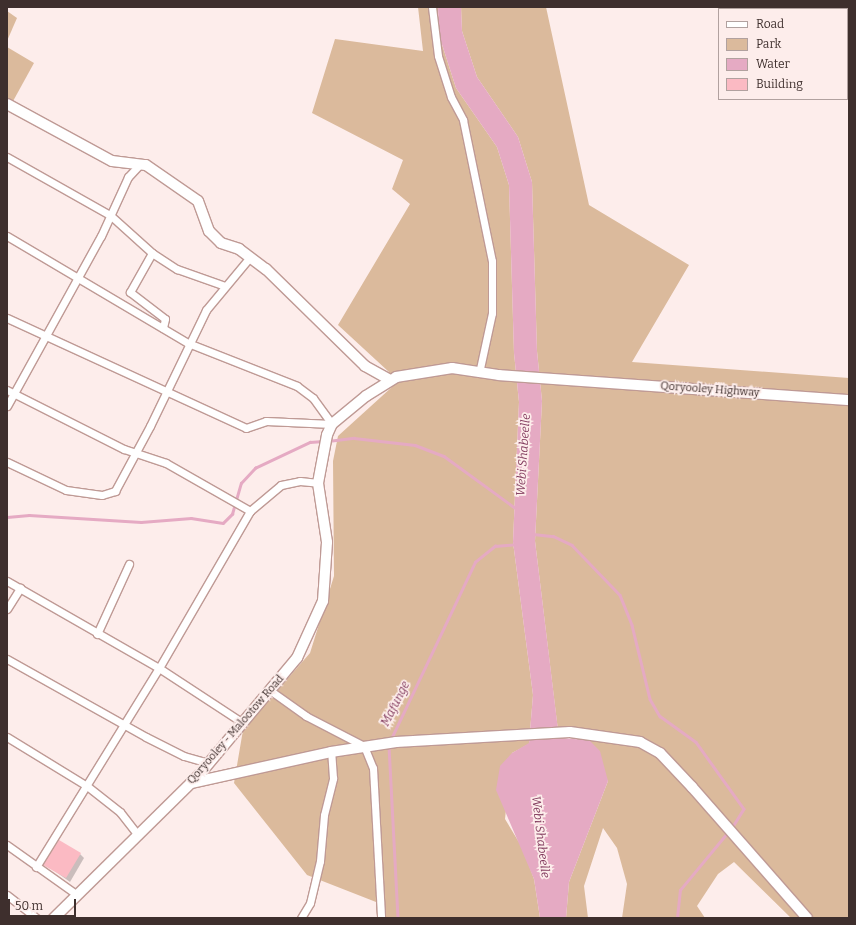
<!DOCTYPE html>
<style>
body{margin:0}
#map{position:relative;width:856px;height:925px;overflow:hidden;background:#fdedeb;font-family:Bitter,serif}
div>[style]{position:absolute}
.green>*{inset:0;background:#dbba9c}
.water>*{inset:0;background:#e5aac3}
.shadow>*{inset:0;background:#0003}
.stream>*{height:2.5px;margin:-1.25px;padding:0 1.25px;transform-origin:1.25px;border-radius:1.25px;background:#e5aac3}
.building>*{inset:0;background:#fbbac3}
.roads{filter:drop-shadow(1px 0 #bf9a95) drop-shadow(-1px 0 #bf9a95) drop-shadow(0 1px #bf9a95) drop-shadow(0 -1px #bf9a95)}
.street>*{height:7px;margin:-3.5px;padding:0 3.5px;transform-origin:3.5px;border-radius:3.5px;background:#fff}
.secondary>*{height:10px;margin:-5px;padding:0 5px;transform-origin:5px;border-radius:5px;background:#fff}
span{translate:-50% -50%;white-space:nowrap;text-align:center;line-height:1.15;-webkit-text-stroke:3.5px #fdedeb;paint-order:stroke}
.street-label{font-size:11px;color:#3e2f2d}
.water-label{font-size:12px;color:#823b5e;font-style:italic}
.frame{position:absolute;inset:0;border:8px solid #3e2f2d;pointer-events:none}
.legend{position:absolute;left:718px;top:8px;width:130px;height:92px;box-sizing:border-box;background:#fdedeb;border:1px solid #b1a19f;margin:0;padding:5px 7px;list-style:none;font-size:12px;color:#3e2f2d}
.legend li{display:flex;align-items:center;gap:8px;height:20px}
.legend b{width:20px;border:1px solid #b1a19f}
.scale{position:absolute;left:8px;top:899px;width:68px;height:18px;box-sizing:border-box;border:2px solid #3e2f2d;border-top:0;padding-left:5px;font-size:12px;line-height:14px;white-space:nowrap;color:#3e2f2d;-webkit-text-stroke:3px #fdedeb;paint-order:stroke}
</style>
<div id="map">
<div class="green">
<div style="clip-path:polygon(418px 7px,438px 7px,439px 35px,456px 88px,497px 147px,509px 185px,514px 353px,519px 402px,513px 542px,533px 695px,529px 744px,512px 753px,505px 819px,523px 849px,534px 879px,540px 918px,377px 918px,376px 902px,307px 875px,234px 783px,243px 730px,310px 653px,334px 576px,333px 461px,338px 436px,392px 387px,389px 372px,338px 325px,410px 204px,392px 189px,403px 160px,312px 113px,335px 39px,423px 51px)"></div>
<div style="clip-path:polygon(461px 7px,546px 7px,589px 205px,689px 265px,632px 362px,849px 378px,849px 918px,791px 918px,734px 862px,718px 874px,697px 906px,705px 918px,622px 918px,627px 884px,617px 848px,603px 828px,584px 886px,588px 918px,566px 918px,569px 882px,608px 781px,575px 737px,559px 739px,535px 541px,542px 401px,537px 351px,532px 182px,518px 137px,477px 77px,462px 31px)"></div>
<div style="clip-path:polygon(7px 11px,17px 18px,7px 41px)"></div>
<div style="clip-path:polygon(7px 47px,34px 63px,12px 103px,7px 100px)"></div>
</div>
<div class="water">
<div style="clip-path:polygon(438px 7px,461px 7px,462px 31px,477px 77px,518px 137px,532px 182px,537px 351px,542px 401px,535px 541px,559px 738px,589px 740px,600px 751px,608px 781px,569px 882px,566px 918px,540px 918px,534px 879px,496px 790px,500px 766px,512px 753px,529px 743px,533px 695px,513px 542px,519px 402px,514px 353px,509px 185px,497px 147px,456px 88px,439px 35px)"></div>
</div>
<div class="shadow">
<div style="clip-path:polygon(80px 854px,84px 858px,70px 882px,45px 864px)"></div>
</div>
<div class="stream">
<div style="left:328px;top:441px;width:26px;rotate:-7deg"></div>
<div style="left:354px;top:438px;width:61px;rotate:6.5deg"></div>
<div style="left:415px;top:445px;width:31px;rotate:21deg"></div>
<div style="left:444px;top:456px;width:87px;rotate:36.1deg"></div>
<div style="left:7px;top:517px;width:22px;rotate:-5deg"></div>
<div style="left:29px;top:515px;width:112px;rotate:3.6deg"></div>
<div style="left:141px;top:522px;width:50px;rotate:-4.6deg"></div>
<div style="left:191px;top:518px;width:32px;rotate:9deg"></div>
<div style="left:223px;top:523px;width:13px;rotate:-45deg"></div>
<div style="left:232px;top:514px;width:32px;rotate:-74deg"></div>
<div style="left:241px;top:483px;width:21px;rotate:-47deg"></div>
<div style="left:255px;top:468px;width:61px;rotate:-25.3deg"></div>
<div style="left:310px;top:442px;width:13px;rotate:-4deg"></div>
<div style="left:533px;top:534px;width:20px;rotate:6deg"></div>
<div style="left:553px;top:536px;width:21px;rotate:25deg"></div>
<div style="left:572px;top:545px;width:69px;rotate:46.2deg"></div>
<div style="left:620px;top:595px;width:32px;rotate:68deg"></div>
<div style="left:632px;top:625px;width:76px;rotate:76.3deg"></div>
<div style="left:650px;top:699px;width:20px;rotate:60deg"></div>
<div style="left:660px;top:716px;width:44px;rotate:35.8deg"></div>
<div style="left:696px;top:742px;width:82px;rotate:54.4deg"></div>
<div style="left:744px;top:809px;width:22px;rotate:122deg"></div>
<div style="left:390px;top:741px;width:198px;rotate:-64.6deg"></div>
<div style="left:475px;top:562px;width:26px;rotate:-39deg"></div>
<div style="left:495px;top:546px;width:21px;rotate:-5deg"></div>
<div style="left:389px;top:746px;width:172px;rotate:87deg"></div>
<div style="left:677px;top:918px;width:28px;rotate:-84deg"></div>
<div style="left:680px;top:890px;width:75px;rotate:-50.4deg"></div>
</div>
<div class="building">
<div style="clip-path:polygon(59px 840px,81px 853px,66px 878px,43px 865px)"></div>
</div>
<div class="roads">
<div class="street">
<div style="left:432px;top:7px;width:49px;rotate:83deg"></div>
<div style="left:438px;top:56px;width:43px;rotate:72.4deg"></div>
<div style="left:451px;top:97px;width:26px;rotate:62deg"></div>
<div style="left:463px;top:120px;width:144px;rotate:78.4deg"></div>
<div style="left:492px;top:261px;width:52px;rotate:90deg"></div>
<div style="left:492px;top:313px;width:61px;rotate:102.2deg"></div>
<div style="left:7px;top:157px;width:118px;rotate:29.4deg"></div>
<div style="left:110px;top:215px;width:57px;rotate:42.1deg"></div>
<div style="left:152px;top:253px;width:30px;rotate:33deg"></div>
<div style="left:177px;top:269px;width:51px;rotate:19.5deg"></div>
<div style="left:7px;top:236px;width:210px;rotate:30.6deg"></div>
<div style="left:188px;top:343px;width:117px;rotate:21.5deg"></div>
<div style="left:297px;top:386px;width:20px;rotate:37deg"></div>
<div style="left:313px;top:398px;width:32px;rotate:54deg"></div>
<div style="left:152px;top:253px;width:45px;rotate:119.4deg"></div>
<div style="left:130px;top:292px;width:44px;rotate:37.6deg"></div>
<div style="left:165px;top:319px;width:9px;rotate:103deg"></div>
<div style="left:7px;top:318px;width:263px;rotate:24.7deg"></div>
<div style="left:246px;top:428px;width:21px;rotate:-19deg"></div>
<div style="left:266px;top:421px;width:66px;rotate:2.6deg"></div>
<div style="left:7px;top:390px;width:131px;rotate:26.8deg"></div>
<div style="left:124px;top:449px;width:44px;rotate:18.4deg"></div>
<div style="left:166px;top:463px;width:97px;rotate:29.7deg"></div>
<div style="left:7px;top:406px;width:194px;rotate:-61.1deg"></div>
<div style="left:101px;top:236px;width:65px;rotate:-65.4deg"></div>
<div style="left:128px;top:177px;width:16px;rotate:-47deg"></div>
<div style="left:7px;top:462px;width:65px;rotate:25.4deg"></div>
<div style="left:66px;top:490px;width:36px;rotate:8deg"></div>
<div style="left:102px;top:495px;width:14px;rotate:-17deg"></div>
<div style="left:115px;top:491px;width:74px;rotate:-61.7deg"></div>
<div style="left:150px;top:426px;width:129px;rotate:-64.2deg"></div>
<div style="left:206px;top:310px;width:69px;rotate:-50.3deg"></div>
<div style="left:7px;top:581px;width:175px;rotate:29.8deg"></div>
<div style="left:159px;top:668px;width:97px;rotate:33.2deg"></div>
<div style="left:7px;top:609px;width:25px;rotate:-58deg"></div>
<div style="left:97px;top:634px;width:77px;rotate:-65.4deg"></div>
<div style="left:7px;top:659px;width:159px;rotate:29.3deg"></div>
<div style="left:146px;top:737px;width:42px;rotate:26.6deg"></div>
<div style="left:184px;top:756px;width:25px;rotate:16deg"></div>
<div style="left:271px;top:691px;width:43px;rotate:35.5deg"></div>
<div style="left:306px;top:716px;width:65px;rotate:27.3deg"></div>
<div style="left:364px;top:746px;width:24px;rotate:68deg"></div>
<div style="left:373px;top:768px;width:150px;rotate:86.9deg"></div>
<div style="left:7px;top:737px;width:94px;rotate:31.5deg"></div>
<div style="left:87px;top:786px;width:42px;rotate:38.2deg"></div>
<div style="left:120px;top:812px;width:28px;rotate:52deg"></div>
<div style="left:7px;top:845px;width:85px;rotate:35.4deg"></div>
<div style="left:36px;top:867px;width:234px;rotate:-58.3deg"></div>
<div style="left:159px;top:668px;width:181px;rotate:-59.9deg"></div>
<div style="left:250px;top:511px;width:40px;rotate:-40deg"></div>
<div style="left:281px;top:485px;width:19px;rotate:-12deg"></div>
<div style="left:300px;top:481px;width:18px;rotate:6deg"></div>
<div style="left:7px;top:895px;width:37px;rotate:38deg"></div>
<div style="left:301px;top:918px;width:17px;rotate:-59deg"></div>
<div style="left:310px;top:903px;width:43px;rotate:-76.6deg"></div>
<div style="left:320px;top:861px;width:46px;rotate:-85deg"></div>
<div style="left:324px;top:815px;width:38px;rotate:-76deg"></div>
<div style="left:333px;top:778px;width:26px;rotate:-94deg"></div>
</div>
<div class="secondary">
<div style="left:7px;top:104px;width:119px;rotate:28.5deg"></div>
<div style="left:112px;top:161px;width:34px;rotate:7deg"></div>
<div style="left:146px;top:165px;width:63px;rotate:34.7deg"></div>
<div style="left:198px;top:201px;width:32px;rotate:70deg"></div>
<div style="left:209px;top:231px;width:17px;rotate:45deg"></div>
<div style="left:221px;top:243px;width:19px;rotate:18deg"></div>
<div style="left:239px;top:249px;width:34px;rotate:37deg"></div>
<div style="left:266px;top:269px;width:139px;rotate:44.4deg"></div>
<div style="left:365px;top:366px;width:29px;rotate:29deg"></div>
<div style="left:191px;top:783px;width:143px;rotate:-12.5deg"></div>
<div style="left:331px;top:752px;width:66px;rotate:-8.7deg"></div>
<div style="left:396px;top:742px;width:174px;rotate:-3.3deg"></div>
<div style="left:570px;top:732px;width:71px;rotate:8.1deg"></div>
<div style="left:640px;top:742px;width:23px;rotate:29deg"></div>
<div style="left:660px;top:753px;width:47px;rotate:46.7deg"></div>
<div style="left:692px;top:787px;width:174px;rotate:48.7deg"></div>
<div style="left:54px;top:918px;width:204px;rotate:-44.6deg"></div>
<div style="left:199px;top:775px;width:153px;rotate:-50.1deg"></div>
<div style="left:297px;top:658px;width:63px;rotate:-65.5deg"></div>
<div style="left:323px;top:601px;width:59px;rotate:-86.1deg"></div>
<div style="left:327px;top:542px;width:60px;rotate:-98.7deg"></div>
<div style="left:318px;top:483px;width:49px;rotate:-79.4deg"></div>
<div style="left:327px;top:435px;width:12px;rotate:-66deg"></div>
<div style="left:332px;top:424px;width:44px;rotate:-39.5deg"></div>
<div style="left:366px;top:396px;width:36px;rotate:-32deg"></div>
<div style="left:396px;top:377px;width:57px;rotate:-9.1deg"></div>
<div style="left:452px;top:368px;width:48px;rotate:8.5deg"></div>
<div style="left:499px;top:375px;width:351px;rotate:4.1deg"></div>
</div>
</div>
<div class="street-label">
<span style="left:710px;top:390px;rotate:4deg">Qoryooley Highway</span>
<span style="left:236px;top:730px;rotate:-49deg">Qoryooley - Malootow Road</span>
</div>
<div class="water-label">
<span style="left:524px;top:455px;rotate:-86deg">Webi Shabeelle</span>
<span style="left:396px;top:704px;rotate:-63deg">Mafunge</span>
<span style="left:540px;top:837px;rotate:83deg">Webi Shabeelle</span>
</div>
<div class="frame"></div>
<ul class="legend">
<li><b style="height:5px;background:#fff"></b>Road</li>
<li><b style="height:11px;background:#dbba9c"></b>Park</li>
<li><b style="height:11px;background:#e5aac3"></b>Water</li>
<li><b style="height:11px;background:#fbbac3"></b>Building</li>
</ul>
<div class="scale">50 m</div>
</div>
